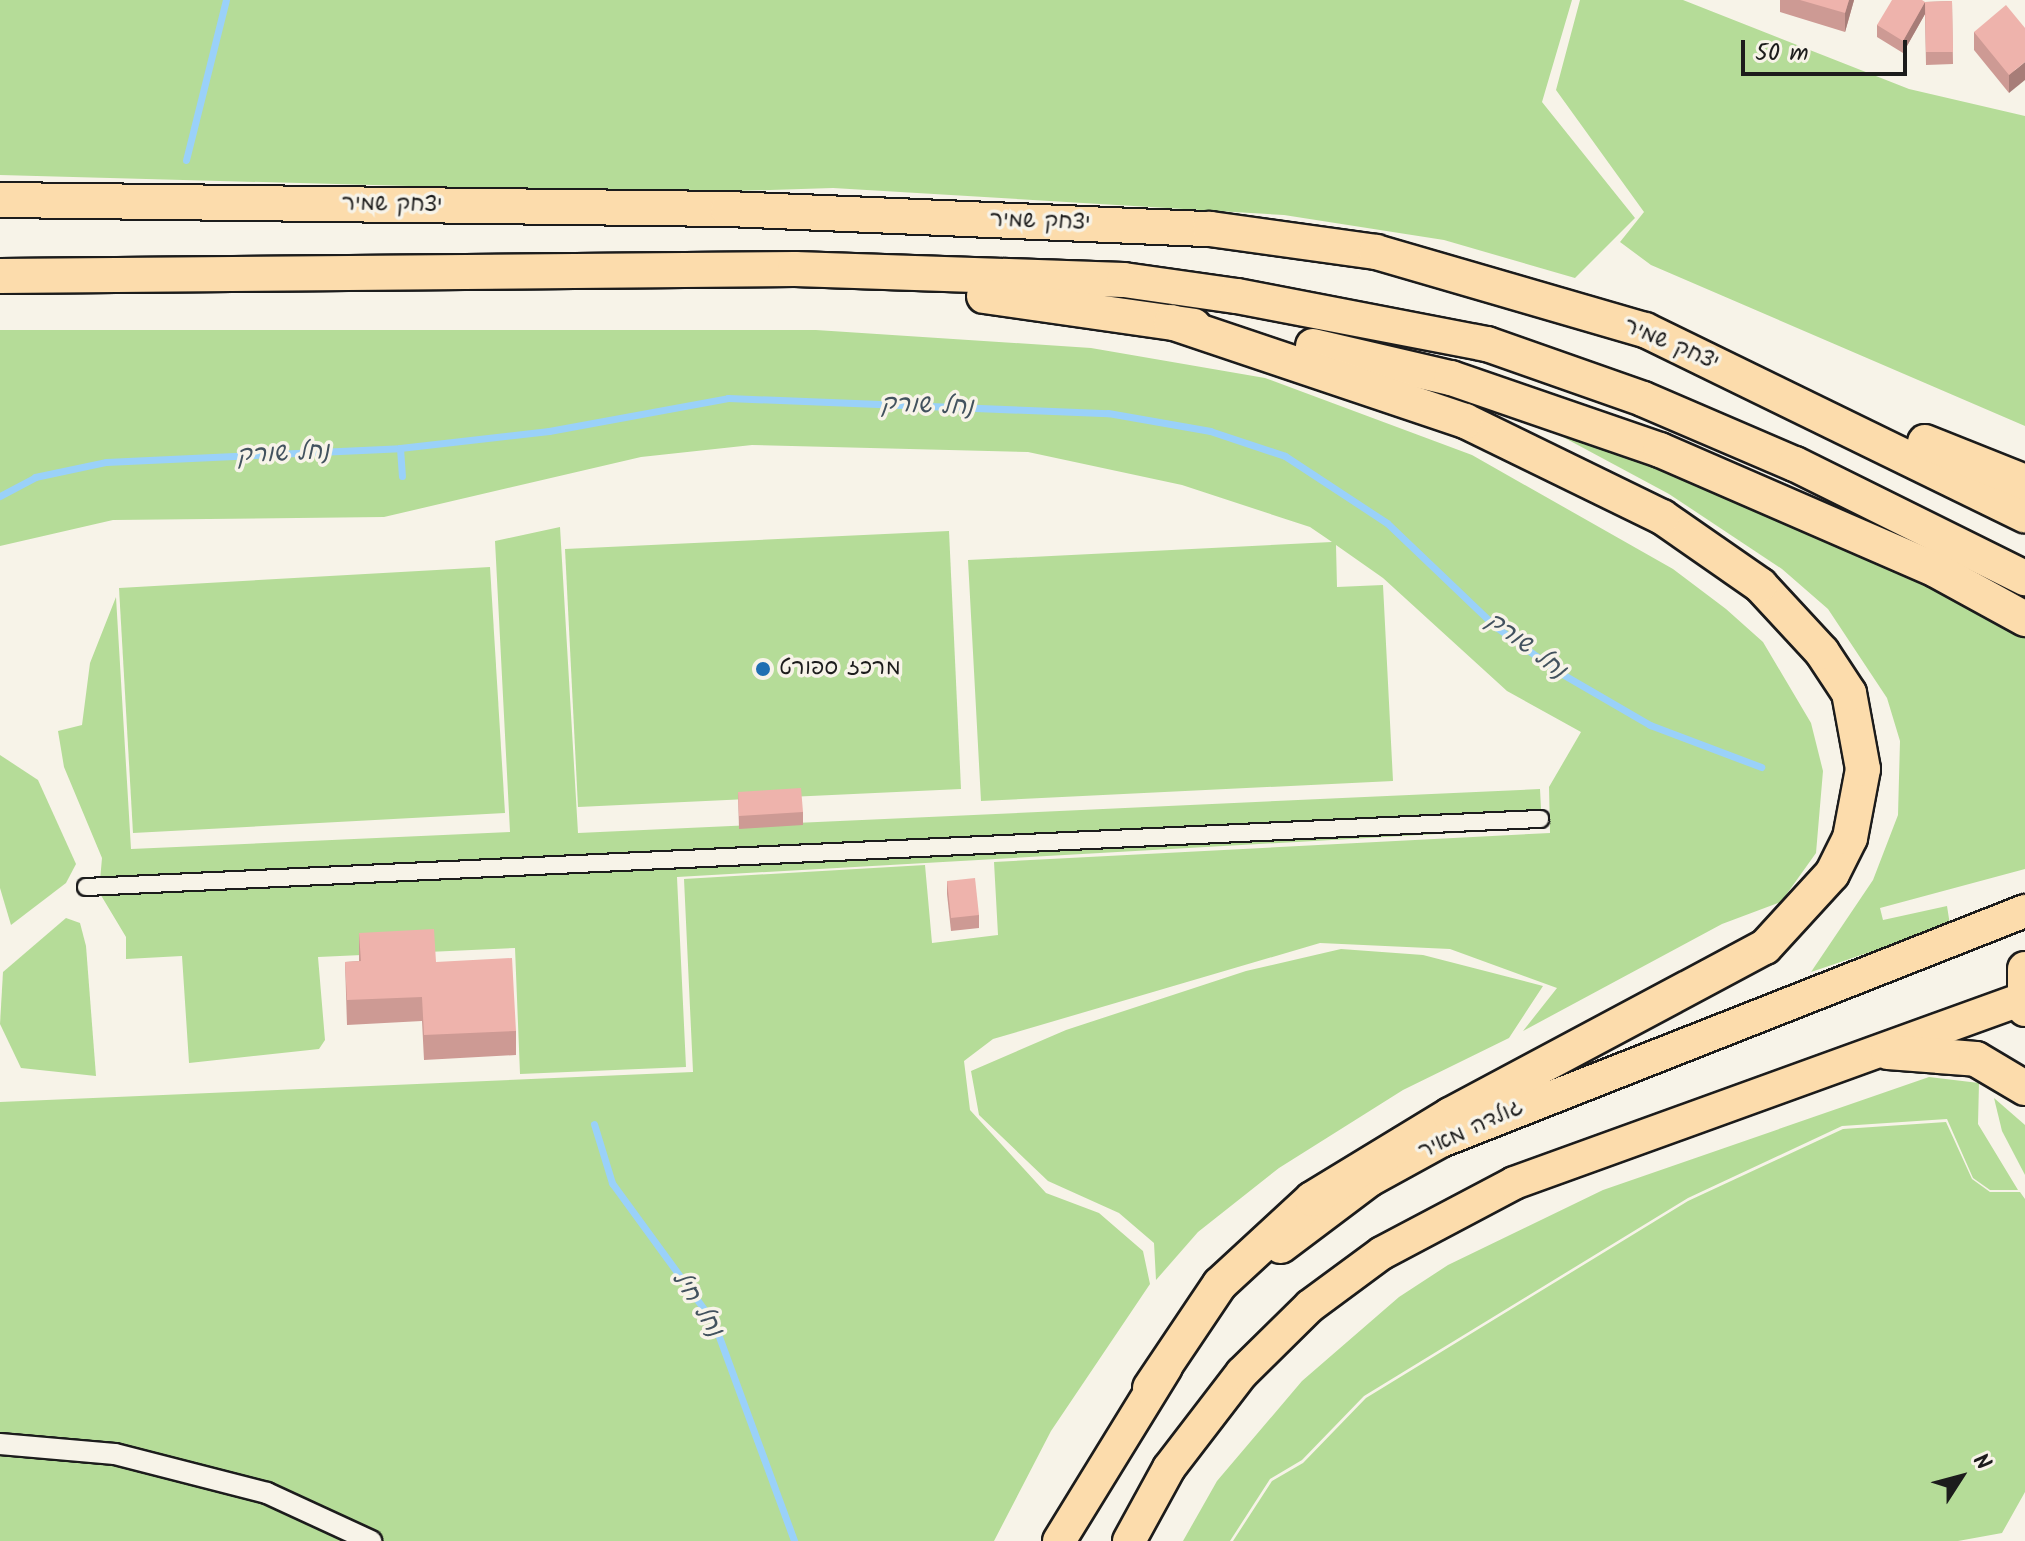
<!DOCTYPE html>
<meta charset="utf-8">
<style>
body{margin:0}
#map{position:relative;width:2025px;height:1541px;overflow:hidden;background:#f7f3e8;font-family:Kalam,"Playpen Sans Hebrew",sans-serif}
div>[style]{position:absolute}
.green>*{inset:0;background:#b5dc98}
.stream>*{height:7px;margin:-3.5px;padding:0 3.5px;transform-origin:3.5px;border-radius:3.5px;background:#9ad1f9}
.roads{filter:drop-shadow(2px 0 #1c1c1c) drop-shadow(-2px 0 #1c1c1c) drop-shadow(0 2px #1c1c1c) drop-shadow(0 -2px #1c1c1c)}
.pedestrian>*{height:16px;margin:-8px;padding:0 8px;transform-origin:8px;border-radius:8px;background:#f7f3e8}
.minor>*{height:20px;margin:-10px;padding:0 10px;transform-origin:10px;border-radius:10px;background:#f7f3e8}
.primary>*{height:32px;margin:-16px;padding:0 16px;transform-origin:16px;border-radius:16px;background:#fcdcac}
.trunk>*{height:34px;margin:-17px;padding:0 17px;transform-origin:17px;border-radius:17px;background:#fcdcac}
.wall>*{inset:0;background:#cd9a94}
.shaded-wall>*{inset:0;background:#a77d78}
.building>*{inset:0;background:#eeb3ac}
.dots>*{width:22px;height:22px;translate:-50% -50%;box-sizing:border-box;border:4px solid #f7f3e8;border-radius:50%}
span{translate:-50% -50%;white-space:nowrap;text-align:center;line-height:1.15;-webkit-text-stroke:7px #f7f3e8;paint-order:stroke}
.street-label{font-size:22px;color:#1c1c1c}
.poi-label{font-size:22px;color:#1c1c1c}
.left{translate:0 -50%;text-align:left}
.water-label{font-size:24px;color:#42525e;font-style:italic}
.north{position:absolute;left:1921px;top:1437px;width:80px;height:80px;-webkit-text-stroke:6px #f7f3e8;paint-order:stroke;rotate:54deg;font-size:22px;font-weight:700;line-height:32px;text-align:center;color:#1c1c1c}
.north::after{content:'';display:block;margin:auto;width:28px;height:36px;background:#1c1c1c;clip-path:polygon(50% 0,100% 100%,50% 72%,0 100%)}
.scale{position:absolute;left:1741px;top:40px;width:166px;height:36px;box-sizing:border-box;border:4px solid #1c1c1c;border-top:0;padding-left:10px;font-size:24px;line-height:28px;white-space:nowrap;color:#1c1c1c;-webkit-text-stroke:6px #f7f3e8;paint-order:stroke}
</style>
<div id="map">
<div class="green">
<div style="clip-path:polygon(0 0,1572px 0,1542px 102px,1635px 218px,1575px 278px,1444px 240px,1284px 215px,833px 188px,666px 193px,0 175px)"></div>
<div style="clip-path:polygon(1580px 0,1683px 0,1909px 89px,2025px 116px,2025px 426px,1651px 265px,1620px 242px,1644px 212px,1556px 90px)"></div>
<div style="clip-path:polygon(0 330px,816px 330px,1091px 348px,1265px 378px,1472px 455px,1673px 569px,1726px 609px,1763px 642px,1811px 723px,1823px 771px,1816px 853px,1781px 902px,1722px 924px,1523px 1031px,1557px 988px,1450px 949px,1320px 943px,993px 1039px,964px 1061px,970px 1110px,1046px 1193px,1099px 1213px,1143px 1251px,1150px 1284px,1051px 1431px,994px 1541px,0 1541px,0 1102px,693px 1072px,684px 879px,925px 865px,932px 943px,998px 935px,994px 862px,1550px 833px,1549px 787px,1581px 732px,1507px 691px,1383px 578px,1336px 545px,1337px 587px,1383px 585px,1393px 781px,981px 801px,968px 560px,1332px 542px,1310px 527px,1182px 485px,1028px 452px,752px 445px,641px 457px,384px 517px,113px 520px,0 546px)"></div>
<div style="clip-path:polygon(1548px 429px,1689px 469px,2025px 632px,2025px 869px,1880px 908px,1883px 920px,1947px 906px,1950px 925px,1811px 972px,1873px 880px,1898px 815px,1900px 741px,1887px 698px,1828px 609px,1782px 569px,1669px 494px)"></div>
<div style="clip-path:polygon(560px 527px,578px 833px,1540px 789px,1542px 828px,677px 877px,686px 1067px,520px 1074px,515px 948px,318px 957px,325px 1040px,319px 1049px,189px 1063px,182px 956px,126px 959px,126px 937px,99px 892px,102px 858px,64px 767px,58px 731px,82px 725px,90px 663px,116px 597px,131px 849px,510px 832px,495px 541px)"></div>
<div style="clip-path:polygon(949px 531px,961px 789px,578px 807px,565px 549px)"></div>
<div style="clip-path:polygon(490px 567px,505px 813px,133px 833px,119px 588px)"></div>
<div style="clip-path:polygon(0 755px,38px 780px,76px 864px,66px 883px,11px 925px,0 888px)"></div>
<div style="clip-path:polygon(66px 918px,80px 923px,86px 946px,96px 1076px,21px 1068px,0 1024px,3px 972px)"></div>
<div style="clip-path:polygon(1341px 949px,1423px 955px,1543px 986px,1509px 1038px,1403px 1090px,1279px 1168px,1198px 1232px,1156px 1280px,1154px 1243px,1119px 1213px,1048px 1181px,979px 1115px,971px 1071px,1066px 1030px,1246px 971px)"></div>
<div style="clip-path:polygon(1929px 1077px,1979px 1083px,1978px 1124px,2018px 1190px,1990px 1190px,1973px 1178px,1947px 1119px,1842px 1126px,1688px 1198px,1364px 1396px,1302px 1460px,1270px 1479px,1230px 1541px,1183px 1541px,1217px 1481px,1302px 1381px,1399px 1297px,1448px 1265px,1603px 1190px)"></div>
<div style="clip-path:polygon(1994px 1098px,2025px 1125px,2025px 1175px,2002px 1131px)"></div>
<div style="clip-path:polygon(1946px 1122px,1972px 1179px,1990px 1192px,2020px 1192px,2025px 1199px,2025px 1492px,2002px 1533px,1958px 1541px,1233px 1541px,1272px 1481px,1303px 1463px,1366px 1398px,1688px 1201px,1843px 1129px)"></div>
</div>
<div class="stream">
<div style="left:186px;top:160px;width:165px;rotate:-76deg"></div>
<div style="left:400px;top:448px;width:28px;rotate:86deg"></div>
<div style="left:0;top:496px;width:40px;rotate:-28deg"></div>
<div style="left:35px;top:477px;width:73px;rotate:-11.9deg"></div>
<div style="left:106px;top:462px;width:294px;rotate:-2.7deg"></div>
<div style="left:400px;top:448px;width:150px;rotate:-6.5deg"></div>
<div style="left:549px;top:431px;width:182px;rotate:-10.4deg"></div>
<div style="left:728px;top:398px;width:380px;rotate:2.3deg"></div>
<div style="left:1108px;top:413px;width:104px;rotate:10deg"></div>
<div style="left:1210px;top:431px;width:79px;rotate:18.4deg"></div>
<div style="left:1285px;top:456px;width:122px;rotate:33.3deg"></div>
<div style="left:1387px;top:523px;width:151px;rotate:43.7deg"></div>
<div style="left:1496px;top:627px;width:75px;rotate:35.8deg"></div>
<div style="left:1557px;top:671px;width:108px;rotate:30.1deg"></div>
<div style="left:1650px;top:725px;width:119px;rotate:20.7deg"></div>
<div style="left:594px;top:1124px;width:62px;rotate:73deg"></div>
<div style="left:612px;top:1183px;width:173px;rotate:53.9deg"></div>
<div style="left:714px;top:1323px;width:232px;rotate:69.8deg"></div>
</div>
<div class="roads">
<div class="pedestrian">
<div style="left:86px;top:887px;width:1456px;rotate:-2.68deg"></div>
</div>
<div class="minor">
<div style="left:0;top:1444px;width:115px;rotate:5deg"></div>
<div style="left:115px;top:1454px;width:157px;rotate:14.4deg"></div>
<div style="left:267px;top:1493px;width:115px;rotate:24.8deg"></div>
</div>
<div class="primary">
<div style="left:1281px;top:1247px;width:111px;rotate:-37deg"></div>
<div style="left:1370px;top:1180px;width:81px;rotate:-28.8deg"></div>
<div style="left:1441px;top:1141px;width:628px;rotate:-21.5deg"></div>
<div style="left:1059px;top:1541px;width:204px;rotate:-58.4deg"></div>
<div style="left:1129px;top:1541px;width:83px;rotate:-61.3deg"></div>
<div style="left:1169px;top:1468px;width:120px;rotate:-52.5deg"></div>
<div style="left:1242px;top:1373px;width:95px;rotate:-44.6deg"></div>
<div style="left:1310px;top:1306px;width:89px;rotate:-36.4deg"></div>
<div style="left:1382px;top:1253px;width:149px;rotate:-27.9deg"></div>
<div style="left:1514px;top:1183px;width:543px;rotate:-19.9deg"></div>
</div>
<div class="trunk">
<div style="left:0;top:200px;width:728px;rotate:0.71deg"></div>
<div style="left:728px;top:209px;width:482px;rotate:2.4deg"></div>
<div style="left:1210px;top:229px;width:168px;rotate:7.9deg"></div>
<div style="left:1376px;top:252px;width:280px;rotate:16.2deg"></div>
<div style="left:1645px;top:330px;width:423px;rotate:26deg"></div>
<div style="left:0;top:276px;width:795px;rotate:-0.5deg"></div>
<div style="left:795px;top:269px;width:329px;rotate:1.9deg"></div>
<div style="left:1124px;top:280px;width:114px;rotate:8.1deg"></div>
<div style="left:1237px;top:296px;width:255px;rotate:10.9deg"></div>
<div style="left:1487px;top:344px;width:165px;rotate:19.4deg"></div>
<div style="left:1643px;top:399px;width:165px;rotate:23.2deg"></div>
<div style="left:1795px;top:464px;width:257px;rotate:26.4deg"></div>
<div style="left:984px;top:296px;width:212px;rotate:8.1deg"></div>
<div style="left:1313px;top:346px;width:142px;rotate:13.1deg"></div>
<div style="left:1451px;top:378px;width:221px;rotate:19deg"></div>
<div style="left:1660px;top:450px;width:301px;rotate:23.5deg"></div>
<div style="left:1936px;top:570px;width:102px;rotate:28.8deg"></div>
<div style="left:1925px;top:442px;width:108px;rotate:21.8deg"></div>
<div style="left:2025px;top:969px;width:40px;rotate:90deg"></div>
<div style="left:1888px;top:1052px;width:88px;rotate:4.5deg"></div>
<div style="left:1976px;top:1059px;width:57px;rotate:30.6deg"></div>
<div style="left:1150px;top:1388px;width:125px;rotate:-56.1deg"></div>
<div style="left:1220px;top:1284px;width:125px;rotate:-42.7deg"></div>
<div style="left:1312px;top:1199px;width:162px;rotate:-31.3deg"></div>
<div style="left:1450px;top:1115px;width:357px;rotate:-28.1deg"></div>
<div style="left:1765px;top:947px;width:99px;rotate:-47.5deg"></div>
<div style="left:1832px;top:874px;width:40px;rotate:-63.4deg"></div>
<div style="left:1850px;top:838px;width:70px;rotate:-79.3deg"></div>
<div style="left:1863px;top:769px;width:77px;rotate:-100.4deg"></div>
<div style="left:1849px;top:693px;width:49px;rotate:-123.4deg"></div>
<div style="left:1822px;top:652px;width:91px;rotate:-132.8deg"></div>
<div style="left:1760px;top:585px;width:119px;rotate:-145.2deg"></div>
<div style="left:1662px;top:517px;width:219px;rotate:-154deg"></div>
<div style="left:1465px;top:421px;width:310px;rotate:-161.4deg"></div>
</div>
</div>
<div class="wall">
<div style="clip-path:polygon(1780px 0,1854px 0,1845px 32px,1780px 12px)"></div>
<div style="clip-path:polygon(1952px 1px,1953px 64px,1926px 65px,1925px 14px,1903px 53px,1877px 37px,1877px 25px,1925px 2px)"></div>
<div style="clip-path:polygon(2025px 28px,2009px 93px,1974px 50px,1974px 32px)"></div>
<div style="clip-path:polygon(738px 792px,803px 812px,803px 825px,739px 829px)"></div>
<div style="clip-path:polygon(947px 881px,979px 915px,979px 928px,951px 931px,947px 894px)"></div>
<div style="clip-path:polygon(359px 933px,436px 962px,516px 1031px,516px 1055px,424px 1060px,422px 1021px,347px 1025px,345px 962px,359px 961px)"></div>
</div>
<div class="shaded-wall">
<div style="clip-path:polygon(1849px 0,1854px 0,1845px 32px,1845px 13px)"></div>
<div style="clip-path:polygon(1925px 2px,1925px 14px,1903px 53px,1903px 41px)"></div>
<div style="clip-path:polygon(2025px 62px,2025px 80px,2009px 93px,2009px 75px)"></div>
</div>
<div class="building">
<div style="clip-path:polygon(1800px 0,1849px 0,1845px 13px)"></div>
<div style="clip-path:polygon(1892px 0,1922px 0,1925px 2px,1903px 41px,1877px 25px)"></div>
<div style="clip-path:polygon(1952px 1px,1953px 52px,1926px 52px,1925px 2px)"></div>
<div style="clip-path:polygon(2006px 5px,2025px 28px,2025px 62px,2009px 75px,1974px 32px)"></div>
<div style="clip-path:polygon(801px 788px,803px 812px,739px 816px,738px 792px)"></div>
<div style="clip-path:polygon(975px 878px,979px 915px,951px 918px,947px 881px)"></div>
<div style="clip-path:polygon(434px 929px,436px 962px,512px 958px,516px 1031px,424px 1035px,422px 997px,347px 1000px,345px 962px,361px 961px,359px 933px)"></div>
</div>
<div class="dots">
<div style="left:763px;top:669px;background:#1f6fb2"></div>
</div>
<div class="street-label">
<span style="left:392px;top:205px;rotate:1deg">יצחק שמיר</span>
<span style="left:1040px;top:222px;rotate:2deg">יצחק שמיר</span>
<span style="left:1671px;top:345px;rotate:23deg">יצחק שמיר</span>
<span style="left:1471px;top:1130px;rotate:-25deg">גולדה מאיר</span>
</div>
<div class="poi-label">
<span class="left" style="left:779px;top:669px">מרכז ספורט</span>
</div>
<div class="water-label">
<span style="left:927px;top:406px;rotate:2deg">נחל שורק</span>
<span style="left:283px;top:454px;rotate:-3deg">נחל שורק</span>
<span style="left:1526px;top:646px;rotate:37deg">נחל שורק</span>
<span style="left:697px;top:1304px;rotate:57deg">נחל חיל</span>
</div>
<div class="north">N</div>
<div class="scale">50 m</div>
</div>
